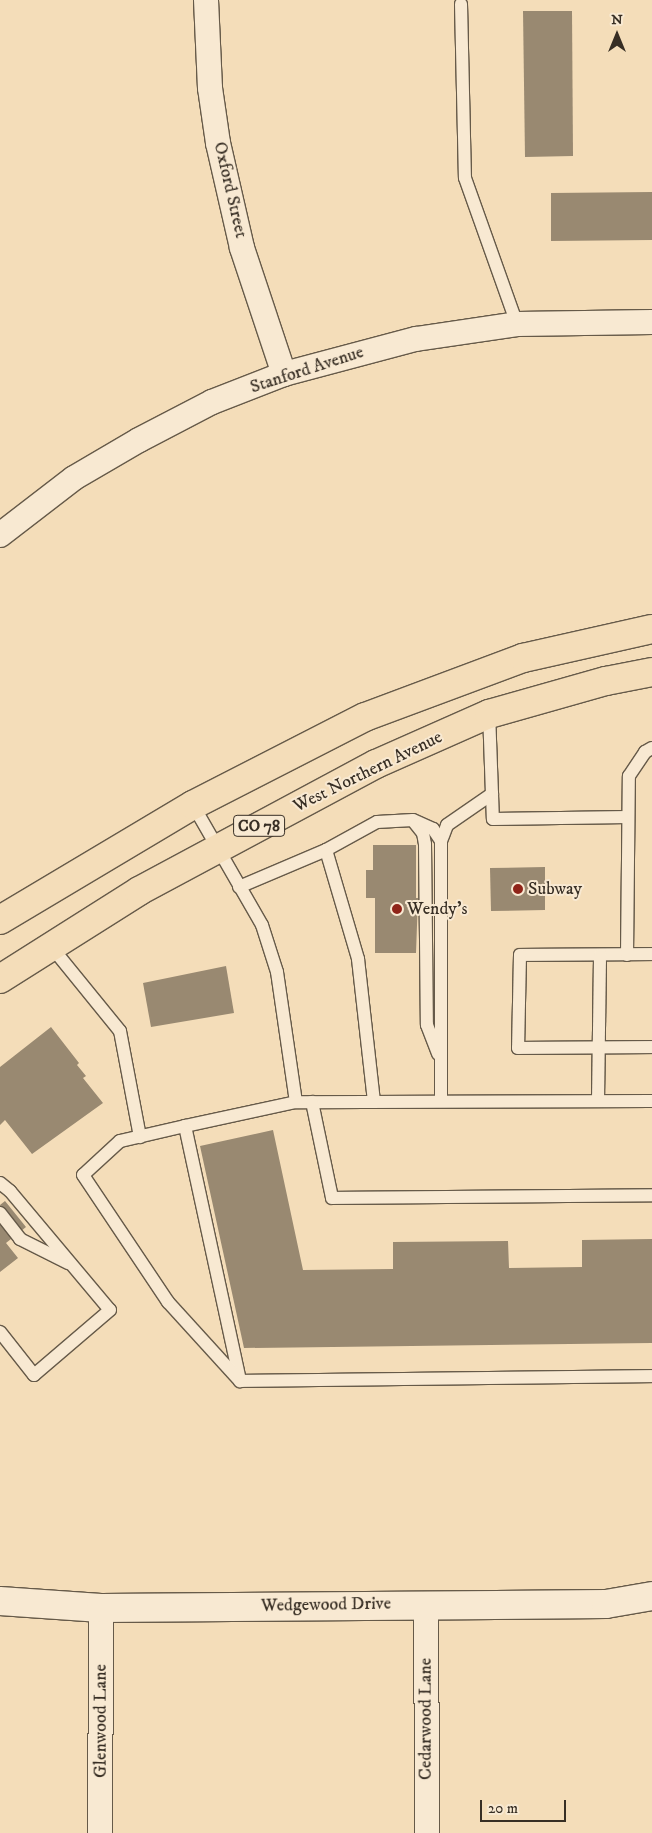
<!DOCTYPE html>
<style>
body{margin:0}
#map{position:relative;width:652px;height:1833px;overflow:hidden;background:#f4ddb9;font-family:"IM FELL DW Pica",serif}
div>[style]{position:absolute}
.building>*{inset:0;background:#998971}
.roads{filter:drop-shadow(1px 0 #665a49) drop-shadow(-1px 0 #665a49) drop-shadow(0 1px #665a49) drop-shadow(0 -1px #665a49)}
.service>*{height:12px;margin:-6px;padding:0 6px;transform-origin:6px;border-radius:6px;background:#f8e9d2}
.minor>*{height:24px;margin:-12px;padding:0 12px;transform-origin:12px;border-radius:12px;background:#f8e9d2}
.tertiary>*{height:28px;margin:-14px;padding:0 14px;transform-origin:14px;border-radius:14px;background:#f8e9d2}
.primary>*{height:28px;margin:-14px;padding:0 14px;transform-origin:14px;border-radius:14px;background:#f4ddb9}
.dots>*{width:14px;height:14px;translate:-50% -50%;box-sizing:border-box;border:2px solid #f8e9d2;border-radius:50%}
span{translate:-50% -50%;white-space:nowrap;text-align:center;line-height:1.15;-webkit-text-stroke:4px #f8e9d2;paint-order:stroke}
.shield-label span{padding:1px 4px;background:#f8e9d2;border:1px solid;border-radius:4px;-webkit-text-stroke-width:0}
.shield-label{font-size:16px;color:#372e24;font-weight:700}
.street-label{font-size:18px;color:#372e24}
.poi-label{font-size:18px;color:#372e24}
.left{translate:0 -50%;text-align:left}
.north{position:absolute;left:592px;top:10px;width:50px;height:50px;-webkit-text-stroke:4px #f8e9d2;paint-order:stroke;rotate:0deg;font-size:14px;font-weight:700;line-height:20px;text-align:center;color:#372e24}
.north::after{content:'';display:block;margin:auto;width:18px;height:22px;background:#372e24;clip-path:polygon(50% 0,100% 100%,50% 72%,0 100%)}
.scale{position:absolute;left:480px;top:1800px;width:86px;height:22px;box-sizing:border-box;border:2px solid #372e24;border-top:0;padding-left:6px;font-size:15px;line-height:18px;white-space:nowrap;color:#372e24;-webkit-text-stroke:4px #f8e9d2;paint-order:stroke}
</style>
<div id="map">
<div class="building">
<div style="clip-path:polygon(523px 11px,572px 11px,573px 156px,525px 157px)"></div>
<div style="clip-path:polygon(652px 192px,652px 240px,551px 241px,551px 193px)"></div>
<div style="clip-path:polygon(373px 845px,416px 845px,416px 898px,418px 898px,416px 953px,375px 953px,375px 898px,366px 898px,366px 870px,373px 870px)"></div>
<div style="clip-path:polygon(545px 867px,545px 910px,491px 911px,490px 868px)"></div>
<div style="clip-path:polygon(226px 966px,234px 1013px,151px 1027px,143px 983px)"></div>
<div style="clip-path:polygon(51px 1027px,79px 1063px,77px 1065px,86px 1076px,83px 1078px,103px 1103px,32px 1154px,5px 1120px,0 1125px,0 1067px)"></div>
<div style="clip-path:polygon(273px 1130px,303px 1270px,393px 1269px,393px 1242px,508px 1241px,509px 1268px,582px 1267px,582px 1240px,652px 1239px,652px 1343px,244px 1348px,200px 1146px)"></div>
<div style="clip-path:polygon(5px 1201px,26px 1227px,6px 1243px,18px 1258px,0 1272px,0 1205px)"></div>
</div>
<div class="roads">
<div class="service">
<div style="left:461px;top:4px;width:174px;rotate:88.7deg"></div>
<div style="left:465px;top:178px;width:155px;rotate:70.4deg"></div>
<div style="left:492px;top:794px;width:25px;rotate:88deg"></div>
<div style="left:493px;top:819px;width:135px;rotate:-0.8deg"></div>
<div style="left:193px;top:805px;width:138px;rotate:60.1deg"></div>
<div style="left:262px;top:925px;width:49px;rotate:72.3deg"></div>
<div style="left:277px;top:972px;width:131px;rotate:81.7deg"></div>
<div style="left:414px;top:822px;width:14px;rotate:51deg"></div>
<div style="left:423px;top:833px;width:11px;rotate:80deg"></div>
<div style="left:425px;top:844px;width:181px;rotate:89.4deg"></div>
<div style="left:427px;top:1025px;width:31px;rotate:69deg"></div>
<div style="left:441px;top:841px;width:17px;rotate:-69deg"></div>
<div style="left:447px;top:825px;width:55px;rotate:-34.6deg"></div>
<div style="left:492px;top:794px;width:80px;rotate:-92.1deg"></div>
<div style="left:326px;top:850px;width:114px;rotate:73.6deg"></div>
<div style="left:358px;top:959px;width:144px;rotate:83.6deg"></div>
<div style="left:239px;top:887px;width:95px;rotate:-23deg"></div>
<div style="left:326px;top:850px;width:58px;rotate:-28.8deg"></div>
<div style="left:377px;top:822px;width:36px;rotate:-3deg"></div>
<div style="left:413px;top:820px;width:22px;rotate:24deg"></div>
<div style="left:433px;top:829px;width:14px;rotate:56deg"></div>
<div style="left:441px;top:841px;width:260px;rotate:90deg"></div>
<div style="left:50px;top:945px;width:111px;rotate:50.9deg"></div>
<div style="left:120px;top:1031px;width:108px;rotate:79.3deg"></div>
<div style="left:652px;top:954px;width:132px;rotate:179.6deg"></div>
<div style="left:520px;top:955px;width:93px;rotate:91.2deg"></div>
<div style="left:518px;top:1048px;width:134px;rotate:-0.4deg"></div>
<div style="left:627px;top:955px;width:179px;rotate:-89.4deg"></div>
<div style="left:629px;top:776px;width:29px;rotate:-56deg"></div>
<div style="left:645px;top:752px;width:8px;rotate:-30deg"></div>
<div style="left:598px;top:1101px;width:146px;rotate:-89.2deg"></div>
<div style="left:652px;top:1101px;width:356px;rotate:179.8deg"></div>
<div style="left:296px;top:1102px;width:114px;rotate:167.8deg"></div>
<div style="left:185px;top:1126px;width:261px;rotate:77.8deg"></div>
<div style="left:240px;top:1381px;width:412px;rotate:-0.7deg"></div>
<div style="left:312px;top:1102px;width:98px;rotate:78.2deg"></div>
<div style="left:332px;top:1198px;width:320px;rotate:-0.5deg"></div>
<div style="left:185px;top:1126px;width:67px;rotate:167deg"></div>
<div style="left:120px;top:1141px;width:50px;rotate:137.4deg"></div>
<div style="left:83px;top:1175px;width:153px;rotate:56.2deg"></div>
<div style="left:168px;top:1302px;width:107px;rotate:47.7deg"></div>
<div style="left:0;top:1183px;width:13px;rotate:39deg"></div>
<div style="left:10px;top:1191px;width:155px;rotate:50deg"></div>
<div style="left:110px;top:1310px;width:100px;rotate:139.5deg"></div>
<div style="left:34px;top:1375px;width:55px;rotate:-128.3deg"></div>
<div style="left:0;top:1213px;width:33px;rotate:52deg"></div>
<div style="left:20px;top:1239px;width:54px;rotate:26.6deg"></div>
</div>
<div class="minor">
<div style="left:206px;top:0;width:88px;rotate:87.4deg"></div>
<div style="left:210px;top:88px;width:56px;rotate:81.7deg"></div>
<div style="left:218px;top:143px;width:108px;rotate:77.1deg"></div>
<div style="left:242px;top:248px;width:133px;rotate:71.6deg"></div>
<div style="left:0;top:535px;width:93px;rotate:-37.6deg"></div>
<div style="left:74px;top:478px;width:75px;rotate:-30.3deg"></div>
<div style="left:139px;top:440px;width:82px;rotate:-27.5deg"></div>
<div style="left:212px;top:402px;width:77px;rotate:-21.3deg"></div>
<div style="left:284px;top:374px;width:137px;rotate:-14.9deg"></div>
<div style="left:416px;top:339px;width:102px;rotate:-8.4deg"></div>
<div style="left:517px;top:324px;width:135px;rotate:-0.8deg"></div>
<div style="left:426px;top:1604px;width:229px;rotate:89.7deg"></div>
<div style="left:100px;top:1833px;width:225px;rotate:-89.7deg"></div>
</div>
<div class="tertiary">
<div style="left:0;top:1601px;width:101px;rotate:4deg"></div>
<div style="left:101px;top:1608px;width:505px;rotate:-0.45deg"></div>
<div style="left:606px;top:1604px;width:47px;rotate:-9.9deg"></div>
</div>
<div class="primary">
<div style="left:0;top:920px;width:225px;rotate:-30.8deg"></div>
<div style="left:193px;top:805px;width:193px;rotate:-27.1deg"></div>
<div style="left:365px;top:717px;width:169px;rotate:-20.5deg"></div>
<div style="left:523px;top:658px;width:132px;rotate:-12.7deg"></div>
<div style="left:0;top:979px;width:165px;rotate:-32.3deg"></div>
<div style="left:139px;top:891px;width:269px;rotate:-28.2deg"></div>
<div style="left:376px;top:764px;width:124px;rotate:-23.9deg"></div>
<div style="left:489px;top:714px;width:122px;rotate:-15.8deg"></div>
<div style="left:606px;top:681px;width:47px;rotate:-11.1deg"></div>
</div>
</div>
<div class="dots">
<div style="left:518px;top:889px;background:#8f2418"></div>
<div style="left:397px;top:909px;background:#8f2418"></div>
</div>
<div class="shield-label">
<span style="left:259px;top:826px">CO 78</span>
</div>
<div class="street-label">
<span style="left:230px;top:190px;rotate:77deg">Oxford Street</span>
<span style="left:307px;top:370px;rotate:-18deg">Stanford Avenue</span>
<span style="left:368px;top:772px;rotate:-26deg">West Northern Avenue</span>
<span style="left:326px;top:1605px;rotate:-1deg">Wedgewood Drive</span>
<span style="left:426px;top:1719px;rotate:-90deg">Cedarwood Lane</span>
<span style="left:101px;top:1721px;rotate:-90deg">Glenwood Lane</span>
</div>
<div class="poi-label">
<span class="left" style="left:528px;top:889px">Subway</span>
<span class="left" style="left:407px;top:909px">Wendy's</span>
</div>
<div class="north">N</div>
<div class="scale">20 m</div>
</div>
